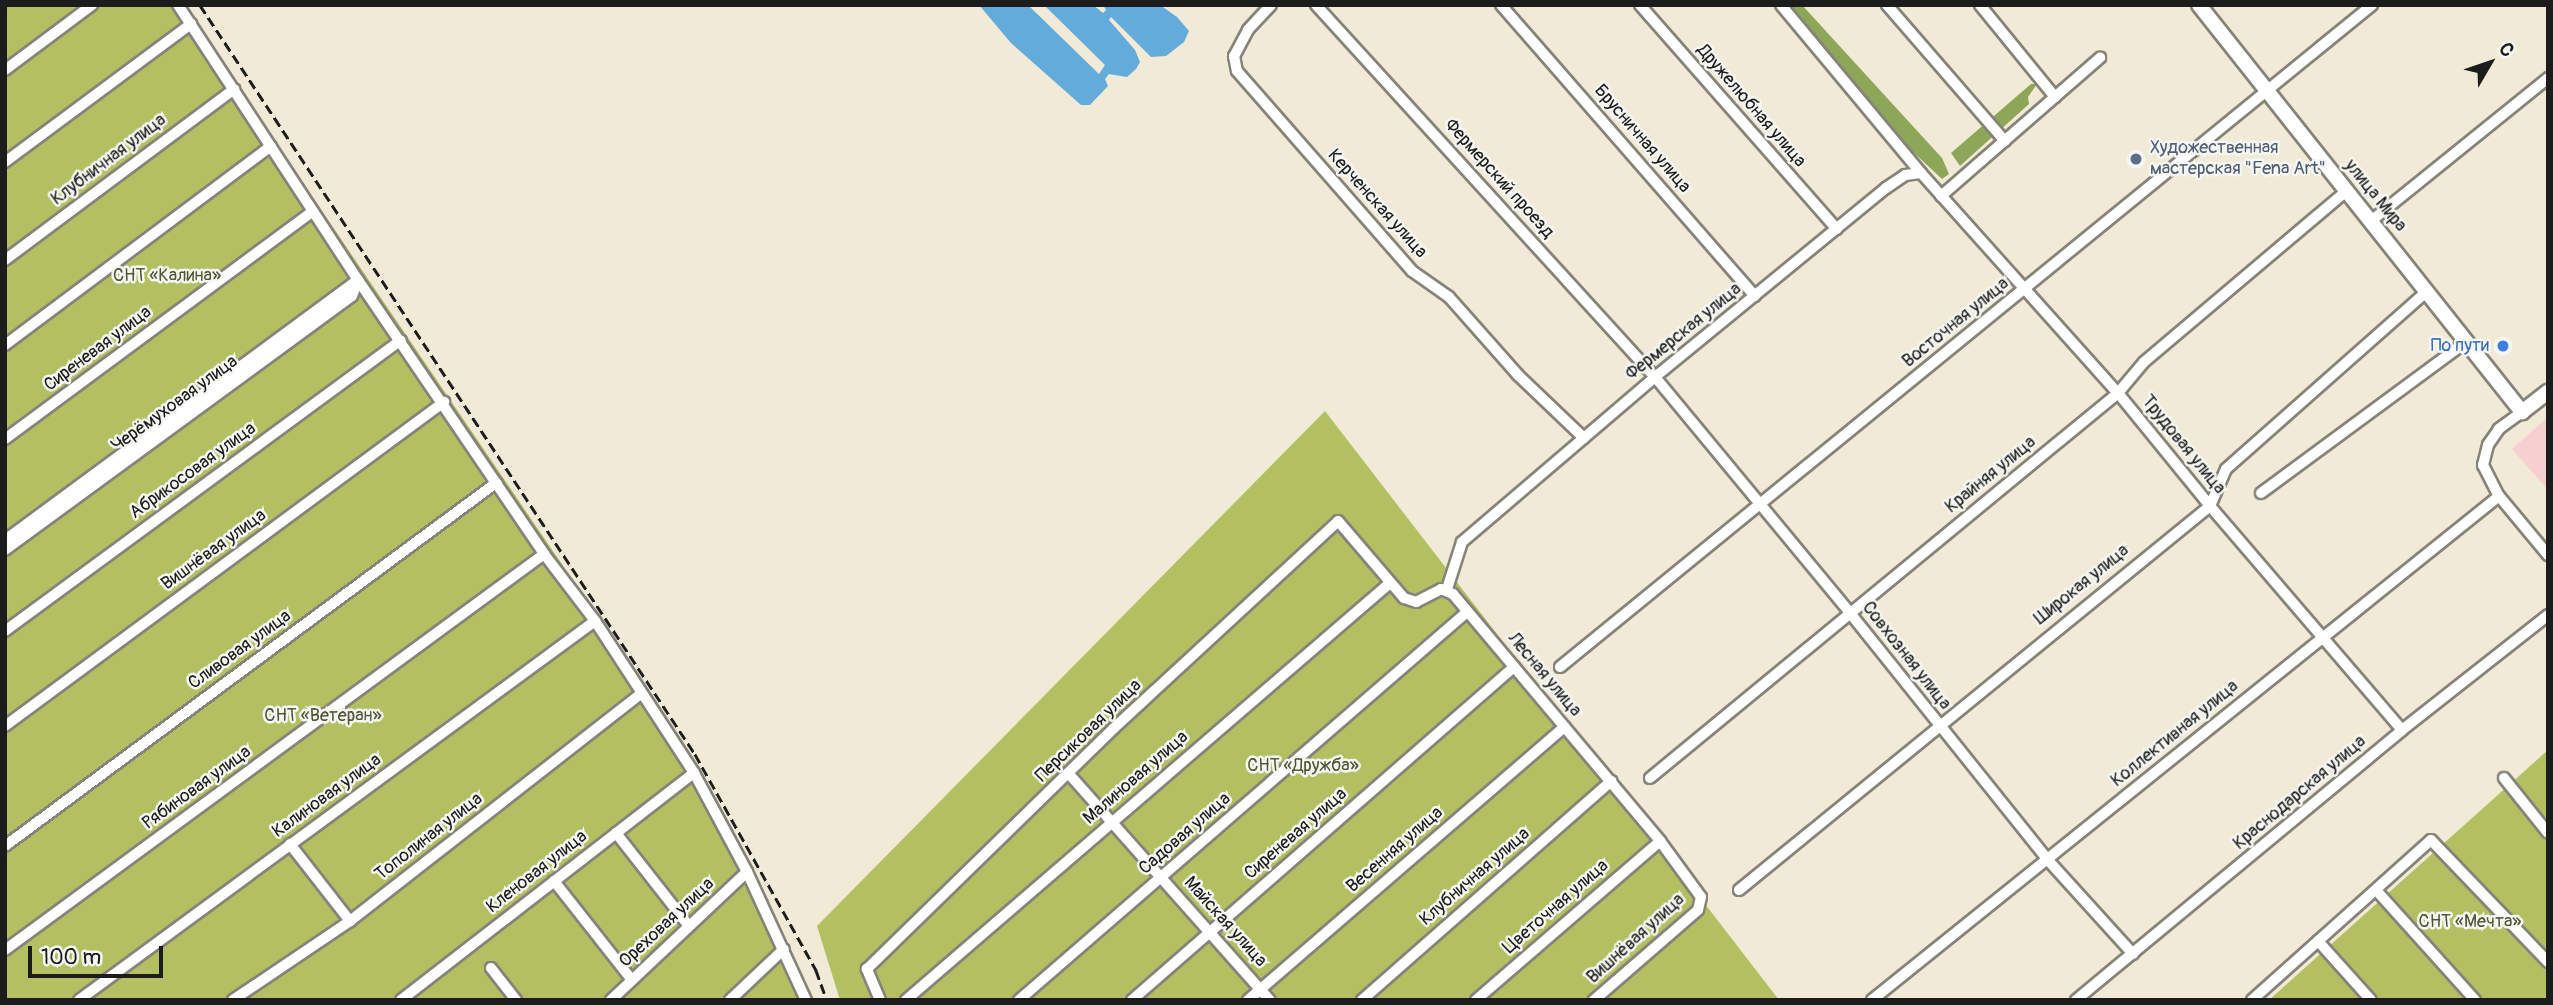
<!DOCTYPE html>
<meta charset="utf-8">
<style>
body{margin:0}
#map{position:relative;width:2553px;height:1005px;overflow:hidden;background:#f0ead6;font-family:Pangolin,sans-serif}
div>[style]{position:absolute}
.built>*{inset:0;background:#f7cfd1}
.green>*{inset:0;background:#b2c062}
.forest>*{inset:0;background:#8da658}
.water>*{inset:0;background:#63abda}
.roads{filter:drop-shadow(2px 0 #868379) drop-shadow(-2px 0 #868379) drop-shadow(0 2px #868379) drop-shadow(0 -2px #868379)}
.minor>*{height:10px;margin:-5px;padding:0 5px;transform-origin:5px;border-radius:5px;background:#fff}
.tertiary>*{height:14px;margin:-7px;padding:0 7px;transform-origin:7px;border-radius:7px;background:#fff}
.rail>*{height:2.5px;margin-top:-1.25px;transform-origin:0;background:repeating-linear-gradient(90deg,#1c1c1c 0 10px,transparent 0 15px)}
.dots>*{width:19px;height:19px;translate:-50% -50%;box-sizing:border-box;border:4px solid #f6f6f2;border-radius:50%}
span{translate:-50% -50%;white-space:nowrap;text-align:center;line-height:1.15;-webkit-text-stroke:5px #f6f6f2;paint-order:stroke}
.street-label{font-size:18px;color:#1c1c1c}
.service-label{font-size:18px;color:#4e5e75}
.left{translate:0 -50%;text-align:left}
.park-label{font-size:18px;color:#505534}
.shop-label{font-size:18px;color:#366cbe}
.right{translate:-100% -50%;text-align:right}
.frame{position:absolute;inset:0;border:7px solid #1c1c1c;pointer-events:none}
.north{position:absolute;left:2455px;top:28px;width:70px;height:70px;-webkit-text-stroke:5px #f6f6f2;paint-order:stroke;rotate:51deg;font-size:19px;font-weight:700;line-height:28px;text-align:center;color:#1c1c1c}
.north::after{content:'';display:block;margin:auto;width:24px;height:32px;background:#1c1c1c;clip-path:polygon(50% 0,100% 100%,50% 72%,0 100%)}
.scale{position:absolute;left:28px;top:946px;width:135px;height:32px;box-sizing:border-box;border:4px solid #1c1c1c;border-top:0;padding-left:9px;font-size:21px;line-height:24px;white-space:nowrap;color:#1c1c1c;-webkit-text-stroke:5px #f6f6f2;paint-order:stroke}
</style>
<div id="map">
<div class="built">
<div style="clip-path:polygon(2548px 417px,2548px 490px,2512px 449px)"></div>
</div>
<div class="green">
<div style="clip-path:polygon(5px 5px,182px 5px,610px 635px,724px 815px,810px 1000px,5px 1000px)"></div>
<div style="clip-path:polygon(1325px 411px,1779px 1000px,840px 1000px,817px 926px)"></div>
<div style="clip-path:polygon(2548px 750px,2548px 1000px,2269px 1000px)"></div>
</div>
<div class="forest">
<div style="clip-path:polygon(1784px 5px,1802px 5px,1942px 158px,1949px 174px,1942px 179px,1897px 137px)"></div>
<div style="clip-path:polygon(2031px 84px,2037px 84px,2028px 97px,2029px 104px,1960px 166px,1951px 153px)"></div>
</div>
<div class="water">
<div style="clip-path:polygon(979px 5px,1028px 5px,1099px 74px,1105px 65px,1044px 5px,1093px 5px,1103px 13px,1106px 10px,1103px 5px,1160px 5px,1177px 17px,1189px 31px,1184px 42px,1166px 56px,1151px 57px,1111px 17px,1109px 20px,1135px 50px,1140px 62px,1136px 69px,1127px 77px,1109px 74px,1105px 79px,1108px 86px,1090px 105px,1081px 105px,1011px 43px)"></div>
</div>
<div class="roads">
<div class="minor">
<div style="left:178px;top:5px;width:329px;rotate:56.8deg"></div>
<div style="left:358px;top:280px;width:331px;rotate:55.8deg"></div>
<div style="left:544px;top:554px;width:84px;rotate:52.7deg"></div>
<div style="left:595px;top:621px;width:181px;rotate:56.9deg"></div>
<div style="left:694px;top:773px;width:112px;rotate:61.8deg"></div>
<div style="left:747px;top:872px;width:141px;rotate:65.3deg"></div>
<div style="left:1271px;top:5px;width:34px;rotate:133deg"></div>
<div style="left:1248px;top:30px;width:30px;rotate:118deg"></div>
<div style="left:1234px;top:56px;width:15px;rotate:79deg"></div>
<div style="left:1237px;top:71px;width:266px;rotate:48.8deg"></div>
<div style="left:1412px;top:271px;width:45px;rotate:35.1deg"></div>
<div style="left:1449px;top:297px;width:104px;rotate:48.5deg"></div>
<div style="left:1518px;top:375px;width:91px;rotate:43.7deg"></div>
<div style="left:1316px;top:5px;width:503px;rotate:47.66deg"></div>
<div style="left:1655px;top:377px;width:306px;rotate:50.4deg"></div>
<div style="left:1850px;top:613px;width:315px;rotate:51.3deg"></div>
<div style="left:2047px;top:859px;width:128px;rotate:47.8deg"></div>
<div style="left:1501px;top:5px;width:386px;rotate:48.9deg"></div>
<div style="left:1640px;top:5px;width:298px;rotate:48.7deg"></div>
<div style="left:1781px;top:5px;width:219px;rotate:50.2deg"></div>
<div style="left:1887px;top:5px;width:180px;rotate:49.1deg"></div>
<div style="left:1980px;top:5px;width:119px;rotate:50.8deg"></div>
<div style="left:5px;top:70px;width:109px;rotate:-36.8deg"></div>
<div style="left:5px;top:162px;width:232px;rotate:-36.6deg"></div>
<div style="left:1941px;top:196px;width:211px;rotate:-41deg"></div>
<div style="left:2371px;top:221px;width:228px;rotate:-38.9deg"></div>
<div style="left:5px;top:260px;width:286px;rotate:-36.7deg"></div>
<div style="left:5px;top:345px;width:332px;rotate:-36.8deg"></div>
<div style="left:2522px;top:412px;width:29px;rotate:144deg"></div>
<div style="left:2499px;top:429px;width:19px;rotate:125deg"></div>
<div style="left:2488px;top:445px;width:21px;rotate:104deg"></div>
<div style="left:2483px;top:465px;width:35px;rotate:63deg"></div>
<div style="left:2499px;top:496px;width:77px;rotate:50.3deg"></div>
<div style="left:5px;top:439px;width:383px;rotate:-36.5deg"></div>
<div style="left:2261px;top:493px;width:256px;rotate:-36.4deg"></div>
<div style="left:5px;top:540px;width:438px;rotate:-36.4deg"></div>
<div style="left:5px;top:550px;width:430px;rotate:-36.2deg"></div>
<div style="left:352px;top:296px;width:17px;rotate:-69deg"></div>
<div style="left:1447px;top:589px;width:49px;rotate:-72.3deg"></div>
<div style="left:1462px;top:542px;width:254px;rotate:-40.5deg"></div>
<div style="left:1655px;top:377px;width:298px;rotate:-39.3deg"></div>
<div style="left:1886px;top:188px;width:23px;rotate:-34deg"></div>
<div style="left:1905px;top:175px;width:16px;rotate:-7deg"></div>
<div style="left:1921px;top:173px;width:295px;rotate:48.2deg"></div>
<div style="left:2118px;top:393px;width:146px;rotate:50.8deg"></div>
<div style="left:2210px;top:506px;width:295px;rotate:49.4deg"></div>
<div style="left:5px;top:631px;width:491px;rotate:-36.3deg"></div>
<div style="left:1560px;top:667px;width:1048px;rotate:-39.19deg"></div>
<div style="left:5px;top:726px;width:546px;rotate:-36.43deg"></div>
<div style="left:1069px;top:774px;width:302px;rotate:48.4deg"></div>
<div style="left:1650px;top:778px;width:606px;rotate:-39.44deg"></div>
<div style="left:2118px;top:393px;width:40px;rotate:-50deg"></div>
<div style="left:2144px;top:362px;width:265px;rotate:-40.2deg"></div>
<div style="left:2504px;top:778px;width:70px;rotate:51.3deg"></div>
<div style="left:616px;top:833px;width:118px;rotate:51.9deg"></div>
<div style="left:290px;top:844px;width:98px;rotate:52.1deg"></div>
<div style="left:5px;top:846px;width:611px;rotate:-36.48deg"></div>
<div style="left:554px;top:881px;width:126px;rotate:51.8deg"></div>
<div style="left:1739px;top:890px;width:608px;rotate:-39.19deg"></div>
<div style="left:2210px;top:506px;width:40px;rotate:-66.6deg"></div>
<div style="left:2226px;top:469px;width:268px;rotate:-41.5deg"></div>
<div style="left:2376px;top:890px;width:148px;rotate:48deg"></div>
<div style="left:2318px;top:941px;width:79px;rotate:48.1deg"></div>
<div style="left:5px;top:950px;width:669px;rotate:-36.3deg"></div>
<div style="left:491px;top:968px;width:41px;rotate:52deg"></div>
<div style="left:79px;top:1000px;width:640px;rotate:-36.3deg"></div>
<div style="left:233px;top:1000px;width:141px;rotate:-34deg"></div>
<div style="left:350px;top:921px;width:369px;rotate:-38deg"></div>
<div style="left:401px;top:1000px;width:371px;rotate:-37.8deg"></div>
<div style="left:611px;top:1000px;width:187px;rotate:-43.3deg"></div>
<div style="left:730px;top:1000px;width:74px;rotate:-43.4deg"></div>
<div style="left:880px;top:1000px;width:34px;rotate:-113deg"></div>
<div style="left:867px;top:969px;width:345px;rotate:-44.3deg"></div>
<div style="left:1114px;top:728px;width:305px;rotate:-42.7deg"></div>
<div style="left:1338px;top:521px;width:101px;rotate:49.4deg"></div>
<div style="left:1404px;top:598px;width:13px;rotate:18deg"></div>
<div style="left:1416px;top:602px;width:28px;rotate:-27deg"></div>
<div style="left:1441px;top:589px;width:13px;rotate:23deg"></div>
<div style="left:1453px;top:594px;width:322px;rotate:50deg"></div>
<div style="left:1660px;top:841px;width:69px;rotate:53.8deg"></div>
<div style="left:1701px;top:897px;width:13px;rotate:103deg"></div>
<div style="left:1698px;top:910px;width:138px;rotate:139.1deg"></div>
<div style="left:906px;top:1000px;width:639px;rotate:-40.75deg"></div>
<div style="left:1019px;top:1000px;width:593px;rotate:-40.89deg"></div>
<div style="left:1132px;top:1000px;width:507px;rotate:-41.08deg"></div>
<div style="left:1248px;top:1000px;width:418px;rotate:-40.8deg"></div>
<div style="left:1362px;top:1000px;width:332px;rotate:-41.3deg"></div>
<div style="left:1476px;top:1000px;width:243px;rotate:-40.8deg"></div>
<div style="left:1872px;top:1000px;width:804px;rotate:-38.79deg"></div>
<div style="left:2076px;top:1000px;width:423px;rotate:-39.6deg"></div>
<div style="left:2402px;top:730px;width:186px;rotate:-38.2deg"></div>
<div style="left:2252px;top:1000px;width:240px;rotate:-41.8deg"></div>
<div style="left:2431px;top:840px;width:169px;rotate:46.2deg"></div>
</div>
<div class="tertiary">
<div style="left:2199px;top:5px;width:520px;rotate:51.56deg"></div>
<div style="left:2522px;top:412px;width:33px;rotate:-38deg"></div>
</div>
</div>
<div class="rail">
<div style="left:200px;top:5px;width:898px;rotate:56.54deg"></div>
<div style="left:695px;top:754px;width:248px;rotate:60.7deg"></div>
<div style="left:816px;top:970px;width:32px;rotate:70deg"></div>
</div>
<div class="dots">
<div style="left:2136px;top:159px;background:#5c6f8a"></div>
<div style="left:2503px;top:346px;background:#3f7fe0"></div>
</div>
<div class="street-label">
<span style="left:1751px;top:106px;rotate:49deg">Дружелюбная улица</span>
<span style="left:1642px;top:139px;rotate:49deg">Брусничная улица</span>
<span style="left:109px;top:160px;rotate:-37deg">Клубничная улица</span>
<span style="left:1499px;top:179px;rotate:48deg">Фермерский проезд</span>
<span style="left:2375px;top:196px;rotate:51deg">улица Мира</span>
<span style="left:1377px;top:204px;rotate:48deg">Керченская улица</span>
<span style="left:1956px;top:323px;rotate:-39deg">Восточная улица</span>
<span style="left:1684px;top:332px;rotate:-39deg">Фермерская улица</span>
<span style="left:98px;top:349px;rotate:-37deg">Сиреневая улица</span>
<span style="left:175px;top:404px;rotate:-36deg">Черёмуховая улица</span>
<span style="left:2183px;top:445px;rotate:51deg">Трудовая улица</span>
<span style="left:193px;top:471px;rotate:-36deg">Абрикосовая улица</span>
<span style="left:1991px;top:475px;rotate:-39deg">Крайняя улица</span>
<span style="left:214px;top:550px;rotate:-36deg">Вишнёвая улица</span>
<span style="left:2082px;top:585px;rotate:-39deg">Широкая улица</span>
<span style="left:240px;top:650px;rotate:-36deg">Сливовая улица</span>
<span style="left:1906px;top:656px;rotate:52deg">Совхозная улица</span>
<span style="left:1544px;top:675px;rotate:50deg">Лесная улица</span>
<span style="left:1089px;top:731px;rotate:-44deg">Персиковая улица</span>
<span style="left:2175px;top:734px;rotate:-39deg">Коллективная улица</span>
<span style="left:1136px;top:778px;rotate:-41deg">Малиновая улица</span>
<span style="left:197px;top:788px;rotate:-36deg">Рябиновая улица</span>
<span style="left:2300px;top:793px;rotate:-40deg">Краснодарская улица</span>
<span style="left:327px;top:796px;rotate:-36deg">Калиновая улица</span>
<span style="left:1185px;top:834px;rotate:-41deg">Садовая улица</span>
<span style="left:1296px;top:834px;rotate:-41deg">Сиреневая улица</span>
<span style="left:429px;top:837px;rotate:-38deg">Тополиная улица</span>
<span style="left:1395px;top:850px;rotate:-41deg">Весенняя улица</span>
<span style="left:537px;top:872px;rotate:-38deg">Кленовая улица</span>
<span style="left:1475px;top:877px;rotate:-41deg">Клубничная улица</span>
<span style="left:1556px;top:907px;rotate:-41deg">Цветочная улица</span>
<span style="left:1225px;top:922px;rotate:48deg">Майская улица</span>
<span style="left:667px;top:923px;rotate:-43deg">Ореховая улица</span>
<span style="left:1636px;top:939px;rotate:-42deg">Вишнёвая улица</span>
</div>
<div class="service-label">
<span class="left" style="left:2150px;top:159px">Художественная<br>мастерская "Fena Art"</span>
</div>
<div class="park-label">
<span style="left:167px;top:276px">СНТ «Калина»</span>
<span style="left:323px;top:716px">СНТ «Ветеран»</span>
<span style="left:1303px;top:766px">СНТ «Дружба»</span>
<span style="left:2470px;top:922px">СНТ «Мечта»</span>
</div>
<div class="shop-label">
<span class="right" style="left:2489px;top:346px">По пути</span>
</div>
<div class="frame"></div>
<div class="north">С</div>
<div class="scale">100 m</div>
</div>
